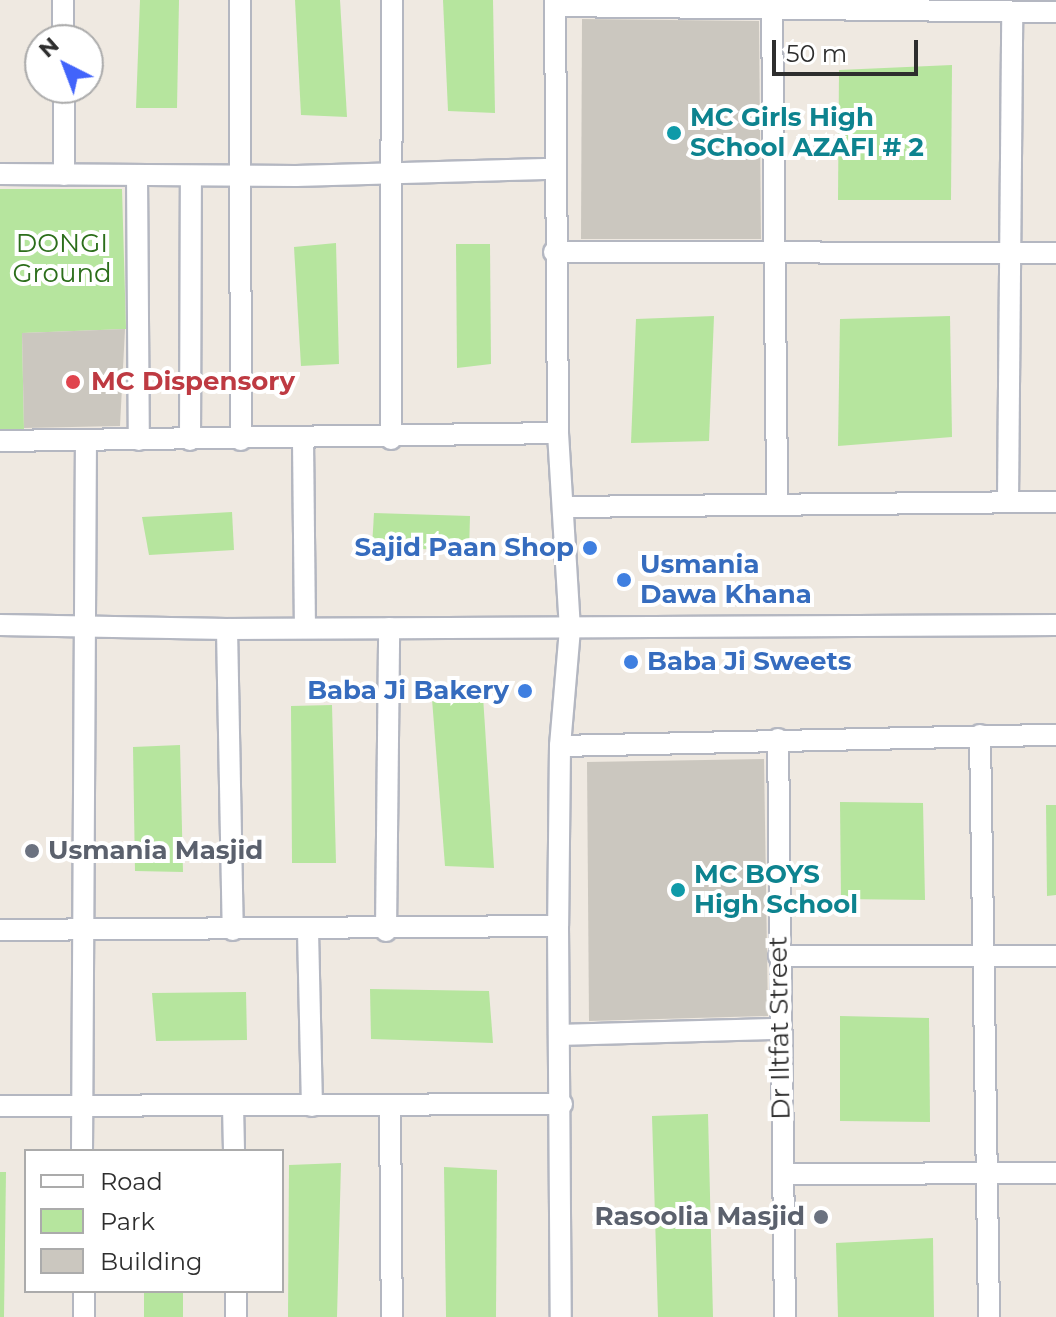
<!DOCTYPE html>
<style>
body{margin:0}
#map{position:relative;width:1056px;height:1317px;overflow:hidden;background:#efe9e1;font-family:Montserrat,sans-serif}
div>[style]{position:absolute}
.green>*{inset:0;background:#b6e59e}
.building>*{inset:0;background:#cbc7bf}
.roads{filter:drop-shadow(2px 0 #b4b7c1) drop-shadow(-2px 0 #b4b7c1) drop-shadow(0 2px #b4b7c1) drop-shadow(0 -2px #b4b7c1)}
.minor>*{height:20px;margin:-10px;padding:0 10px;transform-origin:10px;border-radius:10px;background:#fff}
.dots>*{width:22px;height:22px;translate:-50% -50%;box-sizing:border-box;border:4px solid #fff;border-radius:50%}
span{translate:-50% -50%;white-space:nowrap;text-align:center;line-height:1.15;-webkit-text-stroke:8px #fff;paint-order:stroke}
.culture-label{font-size:26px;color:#0d838f;font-weight:700}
.left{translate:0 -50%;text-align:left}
.park-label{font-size:26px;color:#2c6e1b}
.health-label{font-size:26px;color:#be3a42;font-weight:700}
.shop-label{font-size:26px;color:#366cbe;font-weight:700}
.right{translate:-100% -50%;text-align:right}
.worship-label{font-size:26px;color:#5b616d;font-weight:700}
.street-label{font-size:26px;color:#2e2e2e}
.legend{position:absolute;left:24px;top:1149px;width:260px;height:144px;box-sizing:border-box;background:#fff;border:2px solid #ababab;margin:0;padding:10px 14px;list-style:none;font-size:24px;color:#2e2e2e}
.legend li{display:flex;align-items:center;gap:16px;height:40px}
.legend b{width:40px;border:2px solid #ababab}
.north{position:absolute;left:24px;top:24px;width:80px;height:80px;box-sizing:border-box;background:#fff;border:2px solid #ababab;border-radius:50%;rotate:318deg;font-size:22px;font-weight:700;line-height:32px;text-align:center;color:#2e2e2e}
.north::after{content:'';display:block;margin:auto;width:28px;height:36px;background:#4264fb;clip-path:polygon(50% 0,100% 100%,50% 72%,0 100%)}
.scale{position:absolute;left:772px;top:40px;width:146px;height:36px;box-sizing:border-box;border:4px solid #2e2e2e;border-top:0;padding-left:10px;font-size:24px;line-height:28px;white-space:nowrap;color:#2e2e2e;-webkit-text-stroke:6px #fff;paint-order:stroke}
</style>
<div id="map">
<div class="green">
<div style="clip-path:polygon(140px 0,179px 0,177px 108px,136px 108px)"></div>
<div style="clip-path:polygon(295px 0,340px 0,347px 117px,301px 115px)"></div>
<div style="clip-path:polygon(443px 0,493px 0,495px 113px,448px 111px)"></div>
<div style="clip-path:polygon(952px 65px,951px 200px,838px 200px,839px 70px)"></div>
<div style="clip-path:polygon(0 189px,122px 189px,126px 329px,22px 333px,24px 430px,0 429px)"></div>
<div style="clip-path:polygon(336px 243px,339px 364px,301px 366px,294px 247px)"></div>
<div style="clip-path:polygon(456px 244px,490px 244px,491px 364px,457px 368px)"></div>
<div style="clip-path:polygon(714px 316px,709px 441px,631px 443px,636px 319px)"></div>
<div style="clip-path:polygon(950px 316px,952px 437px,838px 446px,840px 319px)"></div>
<div style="clip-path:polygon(232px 512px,234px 550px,149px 555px,142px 517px)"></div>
<div style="clip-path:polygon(374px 513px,470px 516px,469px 551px,372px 547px)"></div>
<div style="clip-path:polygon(483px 696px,494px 868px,445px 866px,432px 699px)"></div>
<div style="clip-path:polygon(332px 705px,336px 863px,292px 863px,291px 706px)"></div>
<div style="clip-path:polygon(180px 745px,183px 872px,135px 871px,133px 747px)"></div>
<div style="clip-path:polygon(840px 802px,923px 803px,925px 900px,841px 899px)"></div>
<div style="clip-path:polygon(1046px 805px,1056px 805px,1056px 895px,1047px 896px)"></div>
<div style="clip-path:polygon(370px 989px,489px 991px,493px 1043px,371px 1039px)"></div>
<div style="clip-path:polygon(246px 992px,247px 1040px,156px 1041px,152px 993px)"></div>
<div style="clip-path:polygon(840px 1016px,929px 1018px,930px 1122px,840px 1121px)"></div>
<div style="clip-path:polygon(708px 1114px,713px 1317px,658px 1317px,652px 1116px)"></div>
<div style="clip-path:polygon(341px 1163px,337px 1317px,288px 1317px,289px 1165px)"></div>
<div style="clip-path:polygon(444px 1167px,497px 1170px,496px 1317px,446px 1317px)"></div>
<div style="clip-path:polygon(0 1172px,6px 1172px,4px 1317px,0 1317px)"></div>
<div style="clip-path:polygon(933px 1238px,934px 1317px,838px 1317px,836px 1243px)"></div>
<div style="clip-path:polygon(144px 1291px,183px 1291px,183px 1317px,144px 1317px)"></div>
</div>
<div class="building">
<div style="clip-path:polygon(582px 19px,759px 21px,761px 239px,581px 239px)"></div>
<div style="clip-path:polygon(125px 329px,120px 426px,24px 428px,22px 333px)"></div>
<div style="clip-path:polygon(764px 759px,768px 1016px,589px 1021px,587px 762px)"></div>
</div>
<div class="roads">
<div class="minor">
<div style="left:63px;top:0;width:40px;rotate:90deg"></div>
<div style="left:240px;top:0;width:440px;rotate:89.9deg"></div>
<div style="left:555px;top:0;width:433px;rotate:89.6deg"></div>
<div style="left:555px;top:6px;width:501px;rotate:0.69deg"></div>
<div style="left:772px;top:7px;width:497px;rotate:89.4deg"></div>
<div style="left:64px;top:88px;width:87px;rotate:90deg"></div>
<div style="left:0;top:174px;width:296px;rotate:0.4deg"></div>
<div style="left:296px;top:176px;width:258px;rotate:-1.6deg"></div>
<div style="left:137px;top:175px;width:265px;rotate:89.6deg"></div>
<div style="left:554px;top:252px;width:502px;rotate:0.11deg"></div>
<div style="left:391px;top:439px;width:439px;rotate:-89.9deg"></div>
<div style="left:190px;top:440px;width:264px;rotate:-89.8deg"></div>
<div style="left:303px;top:440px;width:186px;rotate:89.4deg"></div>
<div style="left:0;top:441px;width:558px;rotate:-0.82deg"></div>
<div style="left:558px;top:433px;width:196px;rotate:86.5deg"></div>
<div style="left:570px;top:629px;width:117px;rotate:94.9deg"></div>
<div style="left:560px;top:746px;width:180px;rotate:90.6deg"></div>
<div style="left:558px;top:926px;width:391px;rotate:89.6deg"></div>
<div style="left:1008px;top:502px;width:489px;rotate:-89.5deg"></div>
<div style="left:563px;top:507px;width:493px;rotate:-0.6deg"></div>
<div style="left:0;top:625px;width:227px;rotate:1deg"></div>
<div style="left:227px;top:629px;width:829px;rotate:-0.28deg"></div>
<div style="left:227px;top:629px;width:301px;rotate:88.9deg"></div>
<div style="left:980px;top:735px;width:582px;rotate:89.11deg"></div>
<div style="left:778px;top:739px;width:578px;rotate:89.31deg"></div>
<div style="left:560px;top:746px;width:496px;rotate:-1.3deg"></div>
<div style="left:0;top:930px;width:558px;rotate:-0.41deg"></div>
<div style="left:308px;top:931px;width:175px;rotate:88.7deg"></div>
<div style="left:386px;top:931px;width:303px;rotate:-89.4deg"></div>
<div style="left:779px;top:956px;width:277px"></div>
<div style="left:559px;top:1035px;width:221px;rotate:-1.6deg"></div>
<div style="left:0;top:1106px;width:562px;rotate:-0.2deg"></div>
<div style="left:233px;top:1106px;width:45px;rotate:88.7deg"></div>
<div style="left:390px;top:1106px;width:211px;rotate:89.5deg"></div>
<div style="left:82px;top:1151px;width:711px;rotate:-89.68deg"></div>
<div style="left:783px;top:1174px;width:273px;rotate:-0.2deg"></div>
<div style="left:84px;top:1291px;width:26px;rotate:90deg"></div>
<div style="left:236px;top:1291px;width:26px;rotate:90deg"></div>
</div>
</div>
<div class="dots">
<div style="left:674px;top:133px;background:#0f9aa8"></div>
<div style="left:73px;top:382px;background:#e0444e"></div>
<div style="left:590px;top:548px;background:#3f7fe0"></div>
<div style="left:624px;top:580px;background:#3f7fe0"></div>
<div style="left:631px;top:662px;background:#3f7fe0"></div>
<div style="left:525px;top:691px;background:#3f7fe0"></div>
<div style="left:32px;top:851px;background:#6b7280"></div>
<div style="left:678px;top:890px;background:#0f9aa8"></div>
<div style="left:821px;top:1217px;background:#6b7280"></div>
</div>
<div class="culture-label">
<span class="left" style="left:690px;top:133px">MC Girls High<br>SChool AZAFI # 2</span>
<span class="left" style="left:694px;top:890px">MC BOYS<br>High School</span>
</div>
<div class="park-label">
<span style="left:62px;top:259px">DONGI<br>Ground</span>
</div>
<div class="health-label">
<span class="left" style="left:91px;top:382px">MC Dispensory</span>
</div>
<div class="shop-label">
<span class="right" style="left:574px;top:548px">Sajid Paan Shop</span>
<span class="left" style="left:640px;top:580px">Usmania<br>Dawa Khana</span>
<span class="left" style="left:647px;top:662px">Baba Ji Sweets</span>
<span class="right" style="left:509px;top:691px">Baba Ji Bakery</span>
</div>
<div class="worship-label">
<span class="left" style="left:48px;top:851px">Usmania Masjid</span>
<span class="right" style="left:805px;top:1217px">Rasoolia Masjid</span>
</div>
<div class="street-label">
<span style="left:780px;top:1028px;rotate:-91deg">Dr Iltfat Street</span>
</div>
<ul class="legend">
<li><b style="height:10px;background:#fff"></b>Road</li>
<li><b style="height:22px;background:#b6e59e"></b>Park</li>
<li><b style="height:22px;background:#cbc7bf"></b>Building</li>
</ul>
<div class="north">N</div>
<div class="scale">50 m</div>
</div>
